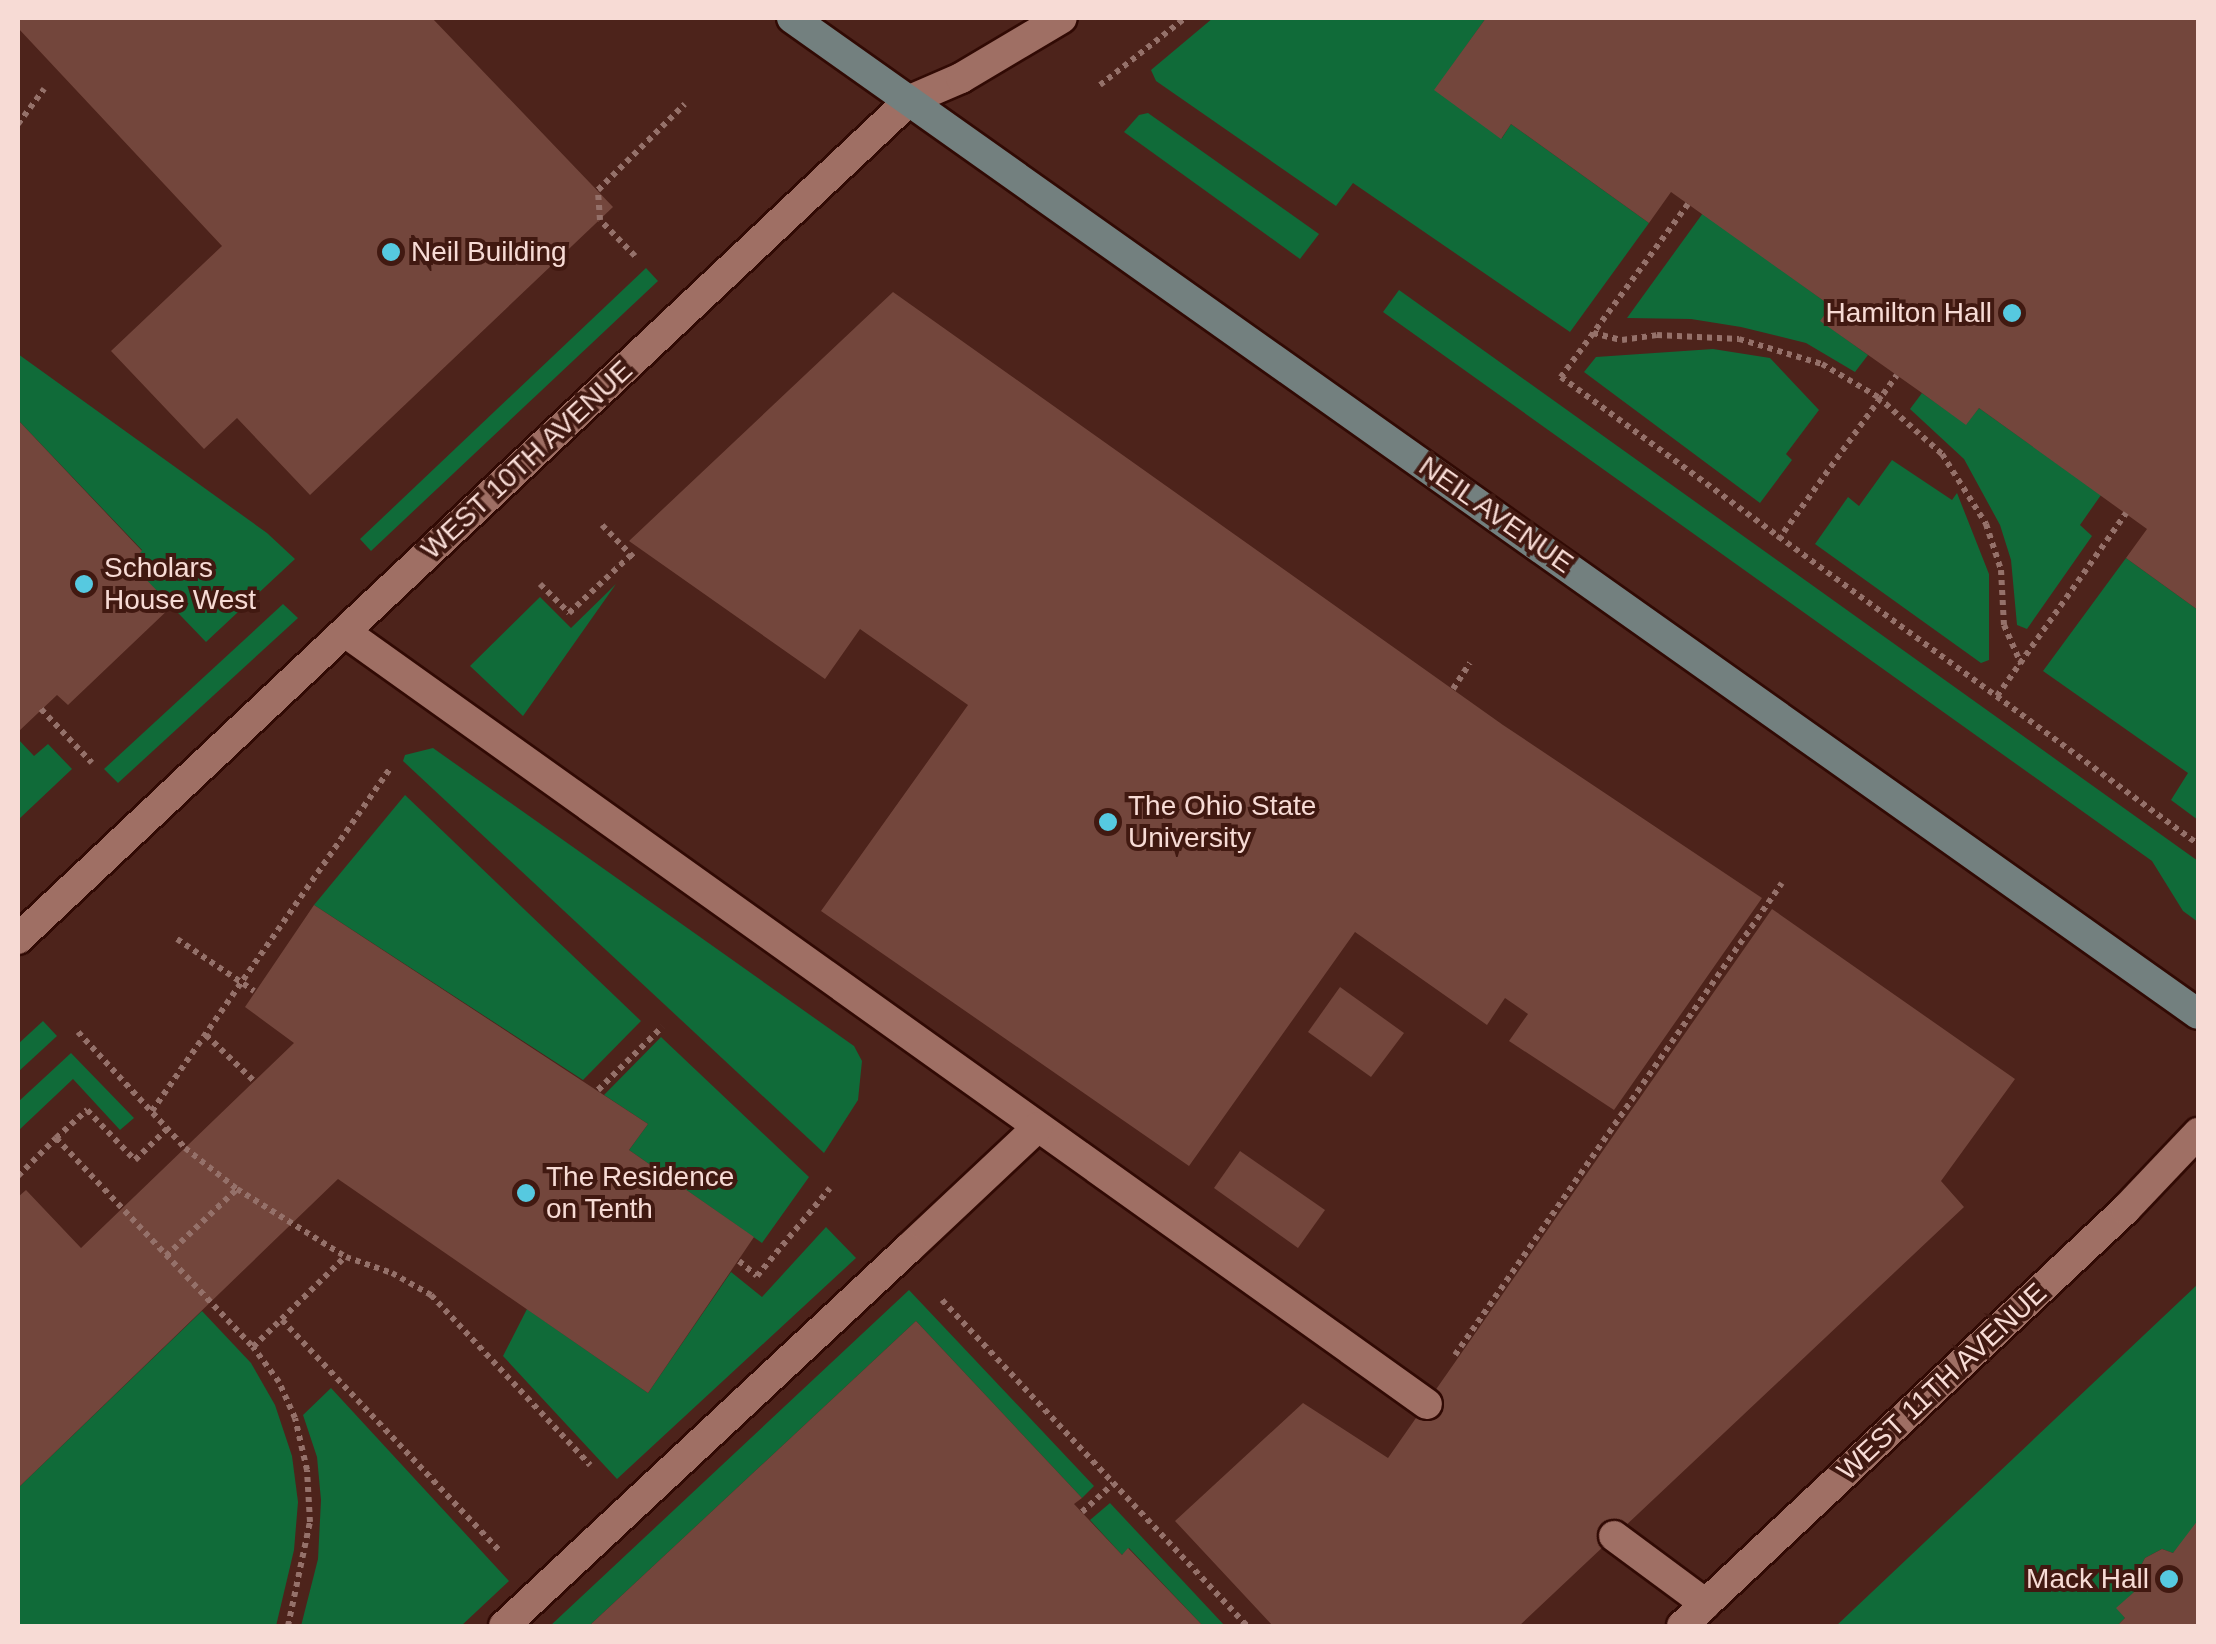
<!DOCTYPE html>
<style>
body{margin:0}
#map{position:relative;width:2216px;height:1644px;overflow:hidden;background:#4d231b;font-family:Helvetica,sans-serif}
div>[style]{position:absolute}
.green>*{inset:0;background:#106b39}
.building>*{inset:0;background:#73463c}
.path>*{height:6px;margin-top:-3px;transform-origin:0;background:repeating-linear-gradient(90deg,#95716a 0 5px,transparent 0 10px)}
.roads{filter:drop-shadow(2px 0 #310a04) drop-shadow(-2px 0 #310a04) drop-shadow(0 2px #310a04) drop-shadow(0 -2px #310a04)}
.lane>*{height:30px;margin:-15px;padding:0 15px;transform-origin:15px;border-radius:15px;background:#9f6f64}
.street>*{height:30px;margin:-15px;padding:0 15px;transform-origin:15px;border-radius:15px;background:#9f6f64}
.secondary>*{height:30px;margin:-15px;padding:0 15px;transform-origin:15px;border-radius:15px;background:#73807f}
.dots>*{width:28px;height:28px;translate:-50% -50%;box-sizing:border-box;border:5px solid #411911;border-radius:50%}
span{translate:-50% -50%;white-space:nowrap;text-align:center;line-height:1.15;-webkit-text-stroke:8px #411911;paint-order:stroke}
.poi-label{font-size:28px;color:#f7dbd5}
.left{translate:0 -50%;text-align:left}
.right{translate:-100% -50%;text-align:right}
.street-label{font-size:28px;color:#f7dbd5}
.frame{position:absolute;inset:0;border:20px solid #f7dbd5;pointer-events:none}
</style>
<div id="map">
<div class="green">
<div style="clip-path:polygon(1213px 18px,1486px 18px,1435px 90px,1502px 138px,1511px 124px,1649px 223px,1570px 332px,1353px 183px,1336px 206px,1156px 81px,1151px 70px)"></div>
<div style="clip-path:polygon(1148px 113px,1319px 234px,1300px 259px,1124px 132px,1139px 115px)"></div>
<div style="clip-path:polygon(1703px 213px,1831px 306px,1821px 321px,1868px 355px,1855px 372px,1806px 343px,1741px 327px,1691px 319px,1627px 318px)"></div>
<div style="clip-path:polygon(646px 268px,658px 281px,371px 551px,360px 539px)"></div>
<div style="clip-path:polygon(1399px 290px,2198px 861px,2198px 922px,2183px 911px,2152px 861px,1383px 312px)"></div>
<div style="clip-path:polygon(1713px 349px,1770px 358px,1819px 410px,1786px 454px,1792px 460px,1760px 503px,1584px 372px,1596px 357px)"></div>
<div style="clip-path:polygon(18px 354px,267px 533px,295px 559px,206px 642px,130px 563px,142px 550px,18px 420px)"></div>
<div style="clip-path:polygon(1922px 393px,1966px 424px,1979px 408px,2101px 495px,2080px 525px,2092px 536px,2027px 629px,2017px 625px,2011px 560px,2000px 525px,1964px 459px,1910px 409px)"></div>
<div style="clip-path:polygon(1892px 460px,1952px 500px,1957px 493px,1989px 574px,1989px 660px,1981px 663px,1815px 544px,1848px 497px,1859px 506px)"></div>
<div style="clip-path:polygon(2126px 558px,2198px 610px,2198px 820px,2171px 800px,2188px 773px,2043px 671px)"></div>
<div style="clip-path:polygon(616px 584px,523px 716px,470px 666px,540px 597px,571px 628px)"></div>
<div style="clip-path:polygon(283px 604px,298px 618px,118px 783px,104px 769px)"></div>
<div style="clip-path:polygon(18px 739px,34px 756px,48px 744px,72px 769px,18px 820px)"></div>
<div style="clip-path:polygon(433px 748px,854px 1046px,862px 1061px,858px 1100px,824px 1153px,403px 761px,405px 755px)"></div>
<div style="clip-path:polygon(405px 795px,641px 1021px,583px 1080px,314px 905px)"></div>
<div style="clip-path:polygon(43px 1021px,57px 1036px,18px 1072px,18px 1044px)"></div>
<div style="clip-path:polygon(661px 1037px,809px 1177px,762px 1243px,629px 1150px,648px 1124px,604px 1095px)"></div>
<div style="clip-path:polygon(71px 1053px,134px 1118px,120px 1130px,73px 1079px,18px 1131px,18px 1102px)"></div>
<div style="clip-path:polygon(826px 1227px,856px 1258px,617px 1479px,503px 1356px,527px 1309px,648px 1393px,731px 1272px,762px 1297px)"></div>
<div style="clip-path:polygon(2198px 1284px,2198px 1524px,2173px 1553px,2162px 1549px,2145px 1558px,2137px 1573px,2142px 1585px,2117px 1608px,2125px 1618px,2117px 1626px,1836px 1626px)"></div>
<div style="clip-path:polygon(909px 1290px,1094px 1486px,1082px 1498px,916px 1321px,589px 1626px,550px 1626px)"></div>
<div style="clip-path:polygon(202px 1311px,251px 1363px,275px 1405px,292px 1456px,298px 1502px,294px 1550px,276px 1626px,18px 1626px,18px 1488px)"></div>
<div style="clip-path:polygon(331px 1388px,509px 1581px,461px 1626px,301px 1626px,318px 1559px,321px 1500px,317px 1457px,303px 1415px)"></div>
<div style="clip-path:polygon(1110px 1503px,1225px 1626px,1203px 1626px,1129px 1548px,1122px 1555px,1090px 1520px)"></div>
</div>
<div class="building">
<div style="clip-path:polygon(18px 18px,432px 18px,613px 207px,310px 495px,237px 418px,204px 449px,111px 351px,222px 246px,18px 28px)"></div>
<div style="clip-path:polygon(1486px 18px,2198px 18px,2198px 610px,2126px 558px,2147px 529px,1979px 408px,1966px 425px,1922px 393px,1820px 321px,1831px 306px,1671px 192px,1649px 223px,1511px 124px,1501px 139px,1434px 90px)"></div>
<div style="clip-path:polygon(893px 292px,1503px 725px,1762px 898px,1614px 1110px,1509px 1041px,1528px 1014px,1505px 998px,1487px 1025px,1355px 932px,1189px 1166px,821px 911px,968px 705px,860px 629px,825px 679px,629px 541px)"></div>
<div style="clip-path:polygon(18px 420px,142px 551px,130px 563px,172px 606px,68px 705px,57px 695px,18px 732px)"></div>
<div style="clip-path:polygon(314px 905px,648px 1124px,629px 1150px,754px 1237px,648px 1393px,338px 1179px,18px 1488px,18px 1197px,26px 1190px,81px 1248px,294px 1043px,245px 1007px)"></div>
<div style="clip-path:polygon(1772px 909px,2015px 1079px,1941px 1181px,1964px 1207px,1519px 1626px,1273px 1626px,1175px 1521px,1303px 1403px,1388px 1458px)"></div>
<div style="clip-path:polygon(1340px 987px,1404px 1033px,1371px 1077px,1308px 1032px)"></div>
<div style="clip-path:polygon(1240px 1151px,1325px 1210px,1298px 1248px,1214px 1188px)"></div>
<div style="clip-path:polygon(916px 1321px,1082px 1498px,1074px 1504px,1122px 1555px,1128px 1548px,1203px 1626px,589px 1626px)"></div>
<div style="clip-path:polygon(2198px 1520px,2198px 1626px,2117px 1626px,2125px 1618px,2116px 1608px,2142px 1585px,2137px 1573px,2145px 1558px,2162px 1549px,2173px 1553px)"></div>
</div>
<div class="path">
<div style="left:1100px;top:85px;width:108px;rotate:-38.2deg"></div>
<div style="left:18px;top:124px;width:44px;rotate:-53.4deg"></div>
<div style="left:1688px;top:204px;width:215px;rotate:126.3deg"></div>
<div style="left:1561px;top:377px;width:790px;rotate:36.25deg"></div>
<div style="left:635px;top:256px;width:50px;rotate:-134.2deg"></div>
<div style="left:600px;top:220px;width:30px;rotate:-94deg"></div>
<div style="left:598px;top:190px;width:122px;rotate:-44.7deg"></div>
<div style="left:1593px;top:333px;width:30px;rotate:14deg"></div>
<div style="left:1622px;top:340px;width:35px;rotate:-8deg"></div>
<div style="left:1657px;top:335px;width:82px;rotate:2.8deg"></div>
<div style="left:1739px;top:339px;width:87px;rotate:16.8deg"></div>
<div style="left:1822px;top:364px;width:65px;rotate:30.5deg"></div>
<div style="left:1878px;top:397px;width:86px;rotate:41.7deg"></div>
<div style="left:1942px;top:454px;width:83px;rotate:57.8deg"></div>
<div style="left:1986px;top:524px;width:48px;rotate:71.9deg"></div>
<div style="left:2001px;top:570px;width:55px;rotate:86.9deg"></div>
<div style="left:2004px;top:625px;width:43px;rotate:66.4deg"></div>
<div style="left:602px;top:525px;width:47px;rotate:45.9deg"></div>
<div style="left:1778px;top:540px;width:203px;rotate:-54.2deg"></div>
<div style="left:540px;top:584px;width:41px;rotate:45deg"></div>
<div style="left:569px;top:613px;width:85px;rotate:-43.1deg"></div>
<div style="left:1453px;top:689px;width:31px;rotate:-57deg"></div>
<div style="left:1997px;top:696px;width:224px;rotate:-54.8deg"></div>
<div style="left:41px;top:709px;width:74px;rotate:46.6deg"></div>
<div style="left:177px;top:939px;width:93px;rotate:34deg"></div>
<div style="left:78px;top:1032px;width:158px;rotate:47.3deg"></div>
<div style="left:185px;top:1148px;width:66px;rotate:38.3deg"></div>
<div style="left:237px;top:1189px;width:128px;rotate:32deg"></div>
<div style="left:346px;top:1257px;width:49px;rotate:19.2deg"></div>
<div style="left:392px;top:1273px;width:45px;rotate:29.4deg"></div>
<div style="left:431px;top:1295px;width:233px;rotate:46.9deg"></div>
<div style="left:206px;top:1035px;width:66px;rotate:43.8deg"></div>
<div style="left:598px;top:1090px;width:90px;rotate:-44.5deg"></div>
<div style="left:152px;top:1111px;width:419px;rotate:-55.2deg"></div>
<div style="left:56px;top:1138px;width:42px;rotate:-42.1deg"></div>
<div style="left:87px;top:1110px;width:69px;rotate:46.2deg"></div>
<div style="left:135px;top:1160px;width:45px;rotate:-44.1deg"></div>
<div style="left:18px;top:1176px;width:54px;rotate:-45deg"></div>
<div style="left:56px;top:1138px;width:287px;rotate:46.7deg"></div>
<div style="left:166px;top:1256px;width:98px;rotate:-43.3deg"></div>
<div style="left:739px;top:1261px;width:23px;rotate:40deg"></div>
<div style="left:757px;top:1276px;width:114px;rotate:-50.3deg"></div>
<div style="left:942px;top:1300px;width:446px;rotate:46.9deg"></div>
<div style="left:282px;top:1320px;width:318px;rotate:46.7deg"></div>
<div style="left:1455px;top:1355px;width:574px;rotate:-55.29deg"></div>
<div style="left:1082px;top:1512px;width:42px;rotate:-42.1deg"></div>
<div style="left:288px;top:1626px;width:106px;rotate:-78.1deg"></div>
<div style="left:310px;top:1522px;width:52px;rotate:-93.3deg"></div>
<div style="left:307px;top:1470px;width:53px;rotate:-103deg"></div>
<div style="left:295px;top:1418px;width:39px;rotate:-114deg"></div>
<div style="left:279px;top:1382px;width:44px;rotate:-126.6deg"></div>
<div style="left:253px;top:1347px;width:129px;rotate:-44.4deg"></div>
</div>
<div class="roads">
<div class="lane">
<div style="left:345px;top:632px;width:1329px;rotate:35.51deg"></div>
<div style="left:908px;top:1249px;width:178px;rotate:-43.2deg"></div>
<div style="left:1614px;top:1536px;width:114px;rotate:36.5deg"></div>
</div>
<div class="street">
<div style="left:18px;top:939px;width:1225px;rotate:-43.25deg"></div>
<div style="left:910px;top:100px;width:56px;rotate:-23.3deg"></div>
<div style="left:961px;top:78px;width:117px;rotate:-30.7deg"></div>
<div style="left:504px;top:1626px;width:553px;rotate:-43.02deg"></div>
<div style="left:1682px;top:1626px;width:609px;rotate:-43.2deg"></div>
<div style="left:2126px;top:1209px;width:105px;rotate:-46.5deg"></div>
</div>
<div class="secondary">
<div style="left:792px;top:18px;width:1723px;rotate:35.31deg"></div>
</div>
</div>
<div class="dots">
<div style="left:391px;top:252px;background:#56c9e0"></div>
<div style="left:2012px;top:313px;background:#56c9e0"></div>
<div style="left:84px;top:584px;background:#56c9e0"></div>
<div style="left:1108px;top:822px;background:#56c9e0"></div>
<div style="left:526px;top:1193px;background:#56c9e0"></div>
<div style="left:2169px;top:1579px;background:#56c9e0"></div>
</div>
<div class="poi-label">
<span class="left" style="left:411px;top:252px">Neil Building</span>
<span class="right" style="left:1992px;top:313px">Hamilton Hall</span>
<span class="left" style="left:104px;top:584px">Scholars<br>House West</span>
<span class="left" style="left:1128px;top:822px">The Ohio State<br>University</span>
<span class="left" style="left:546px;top:1193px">The Residence<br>on Tenth</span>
<span class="right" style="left:2149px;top:1579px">Mack Hall</span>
</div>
<div class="street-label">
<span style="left:527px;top:460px;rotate:-43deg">WEST 10TH AVENUE</span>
<span style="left:1496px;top:515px;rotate:35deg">NEIL AVENUE</span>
<span style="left:1942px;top:1382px;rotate:-43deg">WEST 11TH AVENUE</span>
</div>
<div class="frame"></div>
</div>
